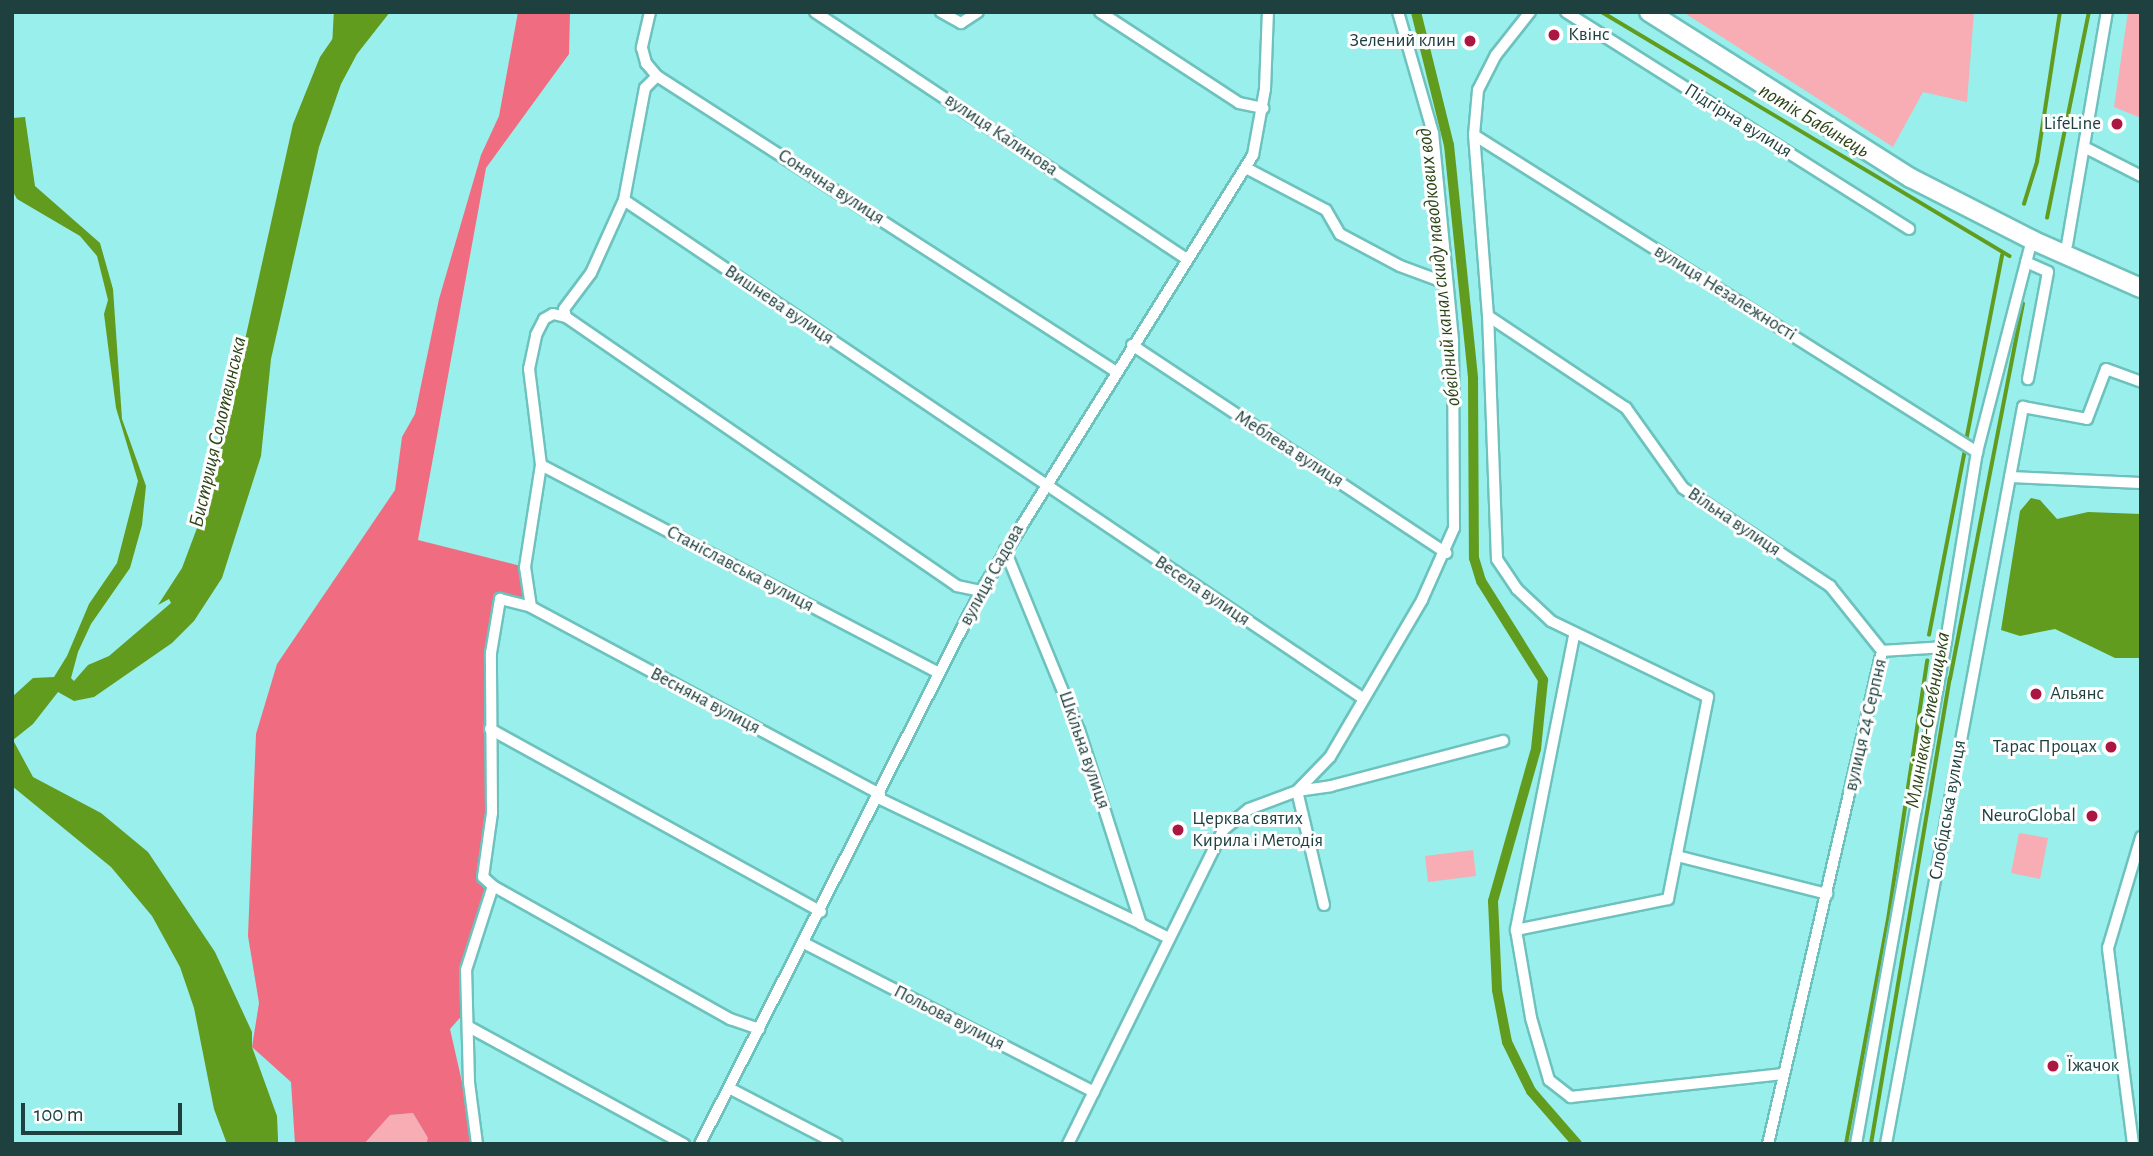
<!DOCTYPE html>
<meta charset="utf-8">
<style>
body{margin:0}
#map{position:relative;width:2153px;height:1156px;overflow:hidden;background:#99efeb;font-family:"Alegreya Sans",sans-serif}
div>[style]{position:absolute}
.green>*{inset:0;background:#f8acb4}
.forest>*{inset:0;background:#f06c81}
.water>*{inset:0;background:#619c1f}
.stream>*{height:3.5px;margin:-1.75px;padding:0 1.75px;transform-origin:1.75px;border-radius:1.75px;background:#619c1f}
.canal>*{height:10px;margin:-5px;padding:0 5px;transform-origin:5px;border-radius:5px;background:#619c1f}
.river>*{height:19px;margin:-9.5px;padding:0 9.5px;transform-origin:9.5px;border-radius:9.5px;background:#619c1f}
.roads{filter:drop-shadow(2px 0 #6dc2be) drop-shadow(-2px 0 #6dc2be) drop-shadow(0 2px #6dc2be) drop-shadow(0 -2px #6dc2be)}
.minor>*{height:10px;margin:-5px;padding:0 5px;transform-origin:5px;border-radius:5px;background:#fff}
.primary>*{height:18px;margin:-9px;padding:0 9px;transform-origin:9px;border-radius:9px;background:#fff}
.dots>*{width:19px;height:19px;translate:-50% -50%;box-sizing:border-box;border:4px solid #fefefe;border-radius:50%}
span{translate:-50% -50%;white-space:nowrap;text-align:center;line-height:1.15;-webkit-text-stroke:6px #fefefe;paint-order:stroke}
.poi-label{font-size:19px;color:#1e4140}
.left{translate:0 -50%;text-align:left}
.right{translate:-100% -50%;text-align:right}
.street-label{font-size:19px;color:#1e4140}
.water-label{font-size:21px;color:#2c4416;font-style:italic}
.frame{position:absolute;inset:0;border:14px solid #1e4140;pointer-events:none}
.scale{position:absolute;left:21px;top:1103px;width:161px;height:32px;box-sizing:border-box;border:4px solid #1e4140;border-top:0;padding-left:9px;font-size:21px;line-height:24px;white-space:nowrap;color:#1e4140;-webkit-text-stroke:5px #fefefe;paint-order:stroke}
</style>
<div id="map">
<div class="green">
<div style="clip-path:polygon(1683px 12px,1974px 12px,1967px 102px,1923px 92px,1893px 147px)"></div>
<div style="clip-path:polygon(2128px 12px,2141px 12px,2141px 118px,2114px 107px)"></div>
<div style="clip-path:polygon(2019px 833px,2048px 838px,2040px 879px,2011px 873px)"></div>
<div style="clip-path:polygon(1473px 850px,1476px 876px,1428px 882px,1425px 856px)"></div>
<div style="clip-path:polygon(413px 1113px,428px 1138px,426px 1144px,364px 1144px,390px 1115px)"></div>
</div>
<div class="forest">
<div style="clip-path:polygon(518px 12px,570px 12px,569px 54px,486px 168px,418px 540px,525px 567px,531px 607px,501px 599px,495px 625px,483px 877px,493px 886px,469px 953px,466px 1011px,450px 1029px,476px 1144px,426px 1144px,428px 1138px,413px 1113px,390px 1115px,364px 1144px,295px 1144px,291px 1082px,252px 1047px,259px 1003px,248px 936px,256px 734px,277px 664px,395px 490px,402px 437px,415px 414px,439px 299px,481px 155px,499px 116px)"></div>
</div>
<div class="water">
<div style="clip-path:polygon(351px 12px,390px 12px,357px 54px,341px 84px,319px 147px,271px 359px,261px 456px,222px 578px,194px 621px,172px 643px,94px 697px,74px 701px,58px 692px,33px 724px,13px 740px,33px 777px,101px 813px,148px 852px,215px 952px,252px 1032px,252px 1047px,277px 1116px,278px 1139px,278px 1144px,227px 1144px,214px 1109px,194px 1008px,180px 967px,152px 916px,111px 867px,12px 786px,12px 697px,33px 678px,54px 677px,67px 656px,89px 604px,117px 563px,138px 481px,116px 408px,104px 314px,108px 300px,97px 256px,80px 236px,17px 199px,12px 190px,12px 118px,25px 117px,35px 186px,100px 243px,113px 289px,122px 419px,146px 486px,142px 525px,130px 568px,91px 624px,78px 652px,71px 678px,74px 681px,88px 665px,109px 656px,171px 603px,169px 599px,158px 605px,182px 568px,212px 488px,293px 124px,320px 57px)"></div>
<div style="clip-path:polygon(2031px 498px,2040px 500px,2057px 519px,2088px 512px,2141px 514px,2141px 658px,2115px 658px,2055px 629px,2020px 636px,2001px 630px,2020px 511px)"></div>
</div>
<div class="stream">
<div style="left:1602px;top:12px;width:475px;rotate:30.9deg"></div>
<div style="left:2024px;top:204px;width:44px;rotate:-72.8deg"></div>
<div style="left:2037px;top:162px;width:152px;rotate:-81.3deg"></div>
<div style="left:2047px;top:218px;width:210px;rotate:-78.5deg"></div>
<div style="left:1966px;top:441px;width:189px;rotate:-79deg"></div>
<div style="left:1929px;top:635px;width:189px;rotate:-79deg"></div>
<div style="left:1846px;top:1144px;width:228px;rotate:-79.4deg"></div>
<div style="left:1888px;top:920px;width:262px;rotate:-81.4deg"></div>
<div style="left:1871px;top:1144px;width:472px;rotate:-80.4deg"></div>
<div style="left:1950px;top:679px;width:382px;rotate:-79deg"></div>
</div>
<div class="canal">
<div style="left:1416px;top:12px;width:137px;rotate:76.1deg"></div>
<div style="left:1449px;top:145px;width:235px;rotate:84.1deg"></div>
<div style="left:1473px;top:379px;width:179px;rotate:89.7deg"></div>
<div style="left:1474px;top:558px;width:24px;rotate:73deg"></div>
<div style="left:1481px;top:581px;width:117px;rotate:57.9deg"></div>
<div style="left:1543px;top:680px;width:69px;rotate:95.8deg"></div>
<div style="left:1536px;top:749px;width:158px;rotate:105.8deg"></div>
<div style="left:1493px;top:901px;width:89px;rotate:87.4deg"></div>
<div style="left:1497px;top:990px;width:53px;rotate:79.1deg"></div>
<div style="left:1507px;top:1042px;width:55px;rotate:63.9deg"></div>
<div style="left:1531px;top:1091px;width:70px;rotate:49deg"></div>
</div>
<div class="river">
<div style="left:341px;top:47px;width:35px;rotate:-87deg"></div>
</div>
<div class="roads">
<div class="minor">
<div style="left:650px;top:12px;width:37px;rotate:103deg"></div>
<div style="left:642px;top:48px;width:16px;rotate:75deg"></div>
<div style="left:646px;top:63px;width:17px;rotate:50deg"></div>
<div style="left:815px;top:12px;width:447px;rotate:33.6deg"></div>
<div style="left:941px;top:12px;width:23px;rotate:29deg"></div>
<div style="left:961px;top:23px;width:20px;rotate:-33deg"></div>
<div style="left:1100px;top:12px;width:166px;rotate:33.2deg"></div>
<div style="left:1239px;top:103px;width:25px;rotate:12deg"></div>
<div style="left:1566px;top:12px;width:406px;rotate:32.3deg"></div>
<div style="left:1474px;top:135px;width:595px;rotate:32.22deg"></div>
<div style="left:2084px;top:147px;width:64px;rotate:27deg"></div>
<div style="left:1246px;top:168px;width:90px;rotate:27.7deg"></div>
<div style="left:1326px;top:210px;width:28px;rotate:60deg"></div>
<div style="left:1340px;top:234px;width:68px;rotate:28.1deg"></div>
<div style="left:1400px;top:266px;width:49px;rotate:20.3deg"></div>
<div style="left:624px;top:200px;width:114px;rotate:-79.4deg"></div>
<div style="left:645px;top:88px;width:17px;rotate:-45deg"></div>
<div style="left:657px;top:76px;width:545px;rotate:32.79deg"></div>
<div style="left:2067px;top:245px;width:236px;rotate:-80.3deg"></div>
<div style="left:2026px;top:262px;width:24px;rotate:24deg"></div>
<div style="left:2048px;top:272px;width:109px;rotate:100.6deg"></div>
<div style="left:1488px;top:316px;width:166px;rotate:33.7deg"></div>
<div style="left:1626px;top:408px;width:98px;rotate:54.5deg"></div>
<div style="left:1683px;top:488px;width:177px;rotate:33.7deg"></div>
<div style="left:1830px;top:586px;width:83px;rotate:51.3deg"></div>
<div style="left:566px;top:317px;width:8px;rotate:-104deg"></div>
<div style="left:564px;top:309px;width:45px;rotate:-53.1deg"></div>
<div style="left:591px;top:273px;width:80px;rotate:-65.7deg"></div>
<div style="left:624px;top:200px;width:889px;rotate:33.99deg"></div>
<div style="left:1132px;top:345px;width:377px;rotate:33.5deg"></div>
<div style="left:541px;top:465px;width:449px;rotate:27.6deg"></div>
<div style="left:2010px;top:477px;width:131px;rotate:2.6deg"></div>
<div style="left:1005px;top:550px;width:195px;rotate:67.7deg"></div>
<div style="left:1079px;top:730px;width:204px;rotate:72.3deg"></div>
<div style="left:1141px;top:924px;width:31px;rotate:27deg"></div>
<div style="left:531px;top:607px;width:396px;rotate:28.2deg"></div>
<div style="left:1574px;top:636px;width:300px;rotate:101.2deg"></div>
<div style="left:1516px;top:930px;width:89px;rotate:80.3deg"></div>
<div style="left:1531px;top:1018px;width:65px;rotate:73.8deg"></div>
<div style="left:1549px;top:1080px;width:28px;rotate:38deg"></div>
<div style="left:1571px;top:1097px;width:213px;rotate:-6.2deg"></div>
<div style="left:490px;top:729px;width:378px;rotate:28.9deg"></div>
<div style="left:878px;top:798px;width:292px;rotate:25.6deg"></div>
<div style="left:1677px;top:856px;width:155px;rotate:14.2deg"></div>
<div style="left:493px;top:886px;width:272px;rotate:29.3deg"></div>
<div style="left:730px;top:1019px;width:31px;rotate:19deg"></div>
<div style="left:1324px;top:905px;width:117px;rotate:-103.3deg"></div>
<div style="left:1297px;top:791px;width:34px;rotate:-8deg"></div>
<div style="left:1331px;top:786px;width:178px;rotate:-14.7deg"></div>
<div style="left:1516px;top:930px;width:155px;rotate:-11.5deg"></div>
<div style="left:1668px;top:899px;width:206px;rotate:-78.8deg"></div>
<div style="left:1708px;top:697px;width:174px;rotate:-154.2deg"></div>
<div style="left:1551px;top:621px;width:47px;rotate:-136.7deg"></div>
<div style="left:1517px;top:589px;width:36px;rotate:-124deg"></div>
<div style="left:1497px;top:559px;width:243px;rotate:-92.1deg"></div>
<div style="left:1488px;top:316px;width:182px;rotate:-94.4deg"></div>
<div style="left:1474px;top:135px;width:45px;rotate:-84.9deg"></div>
<div style="left:1478px;top:90px;width:39px;rotate:-63deg"></div>
<div style="left:1496px;top:55px;width:55px;rotate:-51.7deg"></div>
<div style="left:804px;top:943px;width:326px;rotate:27.2deg"></div>
<div style="left:469px;top:1027px;width:245px;rotate:28.6deg"></div>
<div style="left:731px;top:1089px;width:119px;rotate:27.4deg"></div>
<div style="left:477px;top:1144px;width:63px;rotate:-97.4deg"></div>
<div style="left:469px;top:1082px;width:112px;rotate:-91.5deg"></div>
<div style="left:466px;top:970px;width:88px;rotate:-72.2deg"></div>
<div style="left:493px;top:886px;width:13px;rotate:-138deg"></div>
<div style="left:483px;top:877px;width:65px;rotate:-82deg"></div>
<div style="left:492px;top:813px;width:160px;rotate:-90.4deg"></div>
<div style="left:491px;top:653px;width:55px;rotate:-80.5deg"></div>
<div style="left:500px;top:599px;width:32px;rotate:14deg"></div>
<div style="left:531px;top:607px;width:40px;rotate:-98.5deg"></div>
<div style="left:525px;top:567px;width:103px;rotate:-81.1deg"></div>
<div style="left:541px;top:465px;width:97px;rotate:-97.1deg"></div>
<div style="left:529px;top:369px;width:35px;rotate:-78deg"></div>
<div style="left:536px;top:335px;width:18px;rotate:-63deg"></div>
<div style="left:544px;top:319px;width:10px;rotate:-29deg"></div>
<div style="left:553px;top:314px;width:13px;rotate:13deg"></div>
<div style="left:566px;top:317px;width:475px;rotate:34.5deg"></div>
<div style="left:957px;top:586px;width:25px;rotate:12deg"></div>
<div style="left:700px;top:1144px;width:620px;rotate:-63.06deg"></div>
<div style="left:981px;top:591px;width:514px;rotate:-58.04deg"></div>
<div style="left:1253px;top:155px;width:67px;rotate:-79.7deg"></div>
<div style="left:1265px;top:89px;width:77px;rotate:-87.8deg"></div>
<div style="left:1068px;top:1144px;width:350px;rotate:-63.7deg"></div>
<div style="left:1223px;top:830px;width:33px;rotate:-39deg"></div>
<div style="left:1249px;top:809px;width:51px;rotate:-20.6deg"></div>
<div style="left:1297px;top:791px;width:47px;rotate:-45.9deg"></div>
<div style="left:1330px;top:757px;width:182px;rotate:-59.6deg"></div>
<div style="left:1422px;top:600px;width:79px;rotate:-66deg"></div>
<div style="left:1454px;top:528px;width:188px;rotate:-90.3deg"></div>
<div style="left:1453px;top:340px;width:208px;rotate:-95.5deg"></div>
<div style="left:1433px;top:133px;width:126px;rotate:-106.1deg"></div>
<div style="left:1768px;top:1144px;width:506px;rotate:-76.98deg"></div>
<div style="left:1882px;top:651px;width:63px;rotate:-3.6deg"></div>
<div style="left:1945px;top:647px;width:198px;rotate:-80.7deg"></div>
<div style="left:1977px;top:452px;width:219px;rotate:-75.5deg"></div>
<div style="left:1856px;top:1144px;width:505px;rotate:-79.85deg"></div>
<div style="left:1886px;top:1144px;width:750px;rotate:-79.47deg"></div>
<div style="left:2023px;top:407px;width:65px;rotate:10.6deg"></div>
<div style="left:2087px;top:419px;width:53px;rotate:-69.2deg"></div>
<div style="left:2106px;top:369px;width:37px;rotate:20deg"></div>
<div style="left:2133px;top:1144px;width:198px;rotate:-97.3deg"></div>
<div style="left:2108px;top:948px;width:116px;rotate:-73.4deg"></div>
</div>
<div class="primary">
<div style="left:1649px;top:12px;width:310px;rotate:32.4deg"></div>
<div style="left:1911px;top:178px;width:136px;rotate:27.1deg"></div>
<div style="left:2032px;top:240px;width:119px;rotate:23.8deg"></div>
</div>
</div>
<div class="dots">
<div style="left:1554px;top:35px;background:#ab1742"></div>
<div style="left:1470px;top:41px;background:#ab1742"></div>
<div style="left:2117px;top:124px;background:#ab1742"></div>
<div style="left:2036px;top:694px;background:#ab1742"></div>
<div style="left:2111px;top:747px;background:#ab1742"></div>
<div style="left:2092px;top:816px;background:#ab1742"></div>
<div style="left:1178px;top:830px;background:#ab1742"></div>
<div style="left:2053px;top:1066px;background:#ab1742"></div>
</div>
<div class="poi-label">
<span class="left" style="left:1568px;top:35px">Квінс</span>
<span class="right" style="left:1456px;top:41px">Зелений клин</span>
<span class="right" style="left:2101px;top:124px">LifeLine</span>
<span class="left" style="left:2050px;top:694px">Альянс</span>
<span class="right" style="left:2097px;top:747px">Тарас Процах</span>
<span class="right" style="left:2076px;top:816px">NeuroGlobal</span>
<span class="left" style="left:1192px;top:830px">Церква святих<br>Кирила і Методія</span>
<span class="left" style="left:2067px;top:1066px">Їжачок</span>
</div>
<div class="street-label">
<span style="left:1738px;top:121px;rotate:32deg">Підгірна вулиця</span>
<span style="left:1001px;top:135px;rotate:34deg">вулиця Калинова</span>
<span style="left:831px;top:187px;rotate:33deg">Сонячна вулиця</span>
<span style="left:1725px;top:293px;rotate:32deg">вулиця Незалежності</span>
<span style="left:779px;top:305px;rotate:34deg">Вишнева вулиця</span>
<span style="left:1289px;top:449px;rotate:33deg">Меблева вулиця</span>
<span style="left:1734px;top:522px;rotate:34deg">Вільна вулиця</span>
<span style="left:740px;top:569px;rotate:28deg">Станіславська вулиця</span>
<span style="left:992px;top:575px;rotate:-61deg">вулиця Садова</span>
<span style="left:1202px;top:591px;rotate:34deg">Весела вулиця</span>
<span style="left:705px;top:701px;rotate:28deg">Весняна вулиця</span>
<span style="left:1866px;top:725px;rotate:-77deg">вулиця 24 Серпня</span>
<span style="left:1084px;top:750px;rotate:71deg">Шкільна вулиця</span>
<span style="left:1948px;top:810px;rotate:-80deg">Слобідська вулиця</span>
<span style="left:949px;top:1018px;rotate:27deg">Польова вулиця</span>
</div>
<div class="water-label">
<span style="left:1814px;top:121px;rotate:31deg">потік Бабинець</span>
<span style="left:1439px;top:267px;rotate:-96deg">обвідний канал скиду паводкових вод</span>
<span style="left:218px;top:432px;rotate:-77deg">Бистриця Солотвинська</span>
<span style="left:1928px;top:720px;rotate:-80deg">Млинівка-Стебницька</span>
</div>
<div class="frame"></div>
<div class="scale">100 m</div>
</div>
